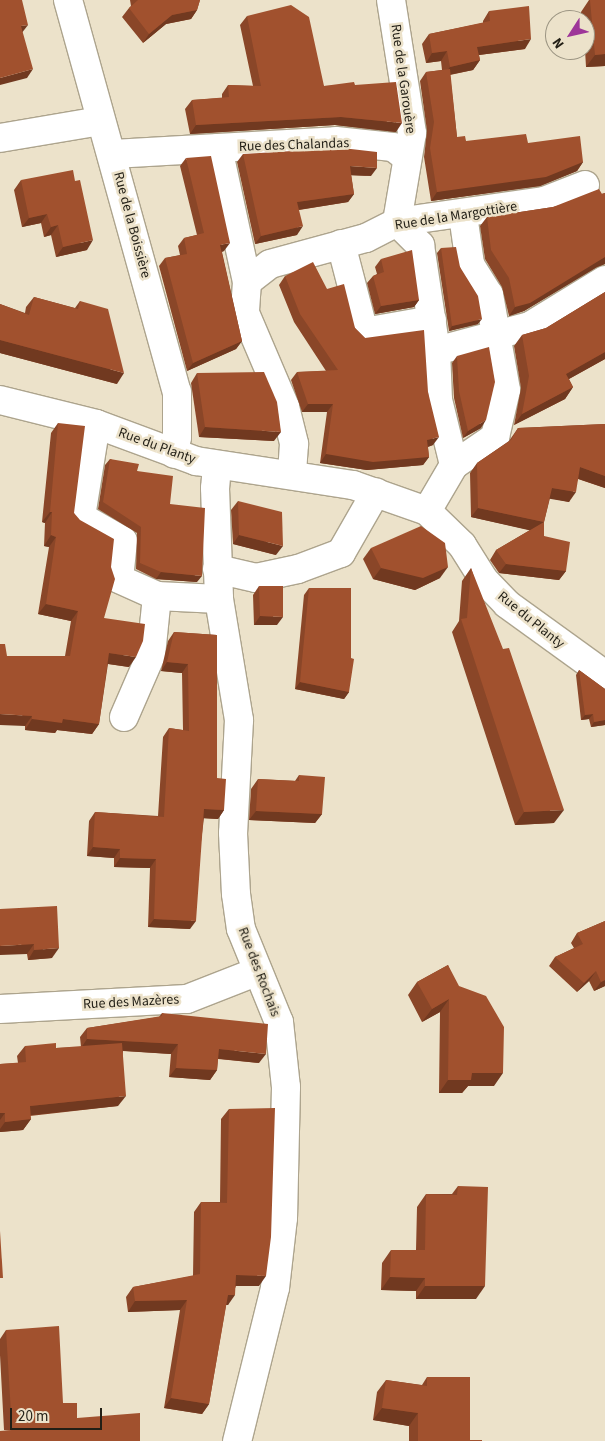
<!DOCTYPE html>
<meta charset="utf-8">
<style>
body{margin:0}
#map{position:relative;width:605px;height:1441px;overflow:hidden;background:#ece2ca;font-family:"Source Sans 3",sans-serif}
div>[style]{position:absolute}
.roads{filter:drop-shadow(1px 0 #ada48d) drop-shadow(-1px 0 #ada48d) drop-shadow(0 1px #ada48d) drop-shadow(0 -1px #ada48d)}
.minor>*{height:28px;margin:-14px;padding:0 14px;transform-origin:14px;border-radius:14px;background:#fff}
.wall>*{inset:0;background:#8a4628}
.shaded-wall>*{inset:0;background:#713920}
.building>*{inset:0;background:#a1512e}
span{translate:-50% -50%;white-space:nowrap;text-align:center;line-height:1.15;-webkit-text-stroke:5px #ece2ca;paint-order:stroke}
.street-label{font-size:14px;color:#221f16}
.north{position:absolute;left:545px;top:10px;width:50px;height:50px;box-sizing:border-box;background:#ece2ca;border:1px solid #9b9482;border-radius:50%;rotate:235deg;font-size:14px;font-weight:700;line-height:20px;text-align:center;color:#221f16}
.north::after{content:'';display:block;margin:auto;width:18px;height:22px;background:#9e3699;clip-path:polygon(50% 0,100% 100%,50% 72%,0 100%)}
.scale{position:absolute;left:10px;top:1408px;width:92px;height:22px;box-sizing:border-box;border:2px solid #221f16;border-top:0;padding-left:6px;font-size:15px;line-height:18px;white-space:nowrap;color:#221f16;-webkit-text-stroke:4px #ece2ca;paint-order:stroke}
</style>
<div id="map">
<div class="roads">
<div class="minor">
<div style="left:68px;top:0;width:407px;rotate:74.5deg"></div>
<div style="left:177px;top:392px;width:45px;rotate:90deg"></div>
<div style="left:177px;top:437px;width:17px;rotate:100deg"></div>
<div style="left:391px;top:0;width:135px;rotate:81deg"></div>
<div style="left:412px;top:133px;width:90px;rotate:99.6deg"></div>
<div style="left:397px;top:222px;width:33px;rotate:45deg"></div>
<div style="left:420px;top:245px;width:107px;rotate:81.4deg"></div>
<div style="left:0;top:138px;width:102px;rotate:-9.6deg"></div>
<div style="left:218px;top:148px;width:137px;rotate:77.8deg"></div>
<div style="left:247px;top:282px;width:31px;rotate:94deg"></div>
<div style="left:245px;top:313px;width:102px;rotate:66.9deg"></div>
<div style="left:285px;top:407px;width:38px;rotate:76deg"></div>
<div style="left:294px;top:444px;width:30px;rotate:94deg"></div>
<div style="left:113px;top:154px;width:223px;rotate:-3.3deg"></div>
<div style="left:336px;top:141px;width:57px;rotate:6deg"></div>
<div style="left:393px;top:147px;width:18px;rotate:38deg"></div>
<div style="left:341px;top:244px;width:91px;rotate:75.4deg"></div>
<div style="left:364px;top:332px;width:69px;rotate:-10deg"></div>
<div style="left:247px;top:282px;width:29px;rotate:-38deg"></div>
<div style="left:270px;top:264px;width:99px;rotate:-15.2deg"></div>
<div style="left:366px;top:238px;width:35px;rotate:-27deg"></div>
<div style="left:397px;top:222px;width:148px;rotate:-8.1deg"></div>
<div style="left:544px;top:201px;width:44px;rotate:-21.3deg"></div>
<div style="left:0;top:400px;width:99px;rotate:14deg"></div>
<div style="left:96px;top:424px;width:107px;rotate:20.3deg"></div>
<div style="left:196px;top:461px;width:159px;rotate:8.7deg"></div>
<div style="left:353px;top:485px;width:78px;rotate:19.4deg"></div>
<div style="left:427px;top:511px;width:49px;rotate:44.2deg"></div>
<div style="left:462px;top:545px;width:41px;rotate:57.8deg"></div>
<div style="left:484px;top:580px;width:33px;rotate:46deg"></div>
<div style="left:507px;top:604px;width:121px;rotate:35.9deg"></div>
<div style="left:96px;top:424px;width:94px;rotate:99.2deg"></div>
<div style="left:81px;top:517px;width:48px;rotate:29.7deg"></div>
<div style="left:123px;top:541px;width:38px;rotate:96deg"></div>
<div style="left:119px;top:579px;width:42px;rotate:24.1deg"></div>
<div style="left:454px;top:465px;width:67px;rotate:-103.8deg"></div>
<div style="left:438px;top:400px;width:49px;rotate:-92.3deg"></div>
<div style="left:436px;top:351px;width:97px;rotate:-14.9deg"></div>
<div style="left:530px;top:326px;width:88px;rotate:-31.5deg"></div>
<div style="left:217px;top:466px;width:22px;rotate:95deg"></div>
<div style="left:215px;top:488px;width:111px;rotate:87.9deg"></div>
<div style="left:219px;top:599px;width:123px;rotate:80.6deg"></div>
<div style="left:239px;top:720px;width:113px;rotate:93deg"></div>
<div style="left:233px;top:833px;width:61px;rotate:87.2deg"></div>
<div style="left:236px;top:894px;width:35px;rotate:82deg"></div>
<div style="left:241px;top:929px;width:100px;rotate:67.8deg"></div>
<div style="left:279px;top:1022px;width:65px;rotate:83.9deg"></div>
<div style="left:286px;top:1087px;width:131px;rotate:91.3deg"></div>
<div style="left:283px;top:1218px;width:70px;rotate:96.5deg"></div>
<div style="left:275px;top:1288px;width:158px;rotate:103.9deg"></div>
<div style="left:427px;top:511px;width:53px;rotate:-59.6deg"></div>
<div style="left:454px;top:465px;width:50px;rotate:-34.3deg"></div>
<div style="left:495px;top:437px;width:48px;rotate:-76.8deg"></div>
<div style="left:506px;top:390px;width:97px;rotate:-100.1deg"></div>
<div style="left:489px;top:295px;width:36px;rotate:-122deg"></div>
<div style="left:470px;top:264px;width:49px;rotate:-98.1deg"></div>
<div style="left:217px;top:569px;width:40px;rotate:13deg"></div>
<div style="left:256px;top:578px;width:43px;rotate:-12.1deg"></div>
<div style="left:298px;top:569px;width:46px;rotate:-20.4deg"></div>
<div style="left:341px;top:553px;width:70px;rotate:-60.2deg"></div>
<div style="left:124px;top:717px;width:68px;rotate:-66.5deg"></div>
<div style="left:151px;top:655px;width:59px;rotate:-84.2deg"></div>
<div style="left:157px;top:596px;width:62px;rotate:2.8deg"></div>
<div style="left:0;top:1009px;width:187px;rotate:-3.1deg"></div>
<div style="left:187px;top:999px;width:74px;rotate:-21.4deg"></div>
</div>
</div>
<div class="wall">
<div style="clip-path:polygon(130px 0,200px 0,197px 10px,191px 19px,166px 24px,143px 43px,122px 17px,129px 8px,131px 6px)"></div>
<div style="clip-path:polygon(589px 0,605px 0,605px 66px,586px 67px,585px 50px,585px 20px,582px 20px,581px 12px)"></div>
<div style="clip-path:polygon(489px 11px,525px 49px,479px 55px,480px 60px,473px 70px,450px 75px,457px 137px,466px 141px,528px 143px,583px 162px,577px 171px,540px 186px,431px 201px,424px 157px,427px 131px,420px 81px,426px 72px,442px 70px,441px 61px,426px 63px,422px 44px,429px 34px,483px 23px,483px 21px)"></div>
<div style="clip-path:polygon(247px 16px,324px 86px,355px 85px,396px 132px,335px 125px,190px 134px,185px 109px,192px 100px,222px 98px,222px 94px,228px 85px,253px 86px,240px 25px)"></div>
<div style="clip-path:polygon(243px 154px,371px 176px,351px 175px,354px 194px,348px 202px,299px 210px,297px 235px,255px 244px,237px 162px)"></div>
<div style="clip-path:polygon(186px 158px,224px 251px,222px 252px,242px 341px,236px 349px,187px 371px,159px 266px,165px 258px,180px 255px,178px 246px,184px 238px,197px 235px,180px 166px)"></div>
<div style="clip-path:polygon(21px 180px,87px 250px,56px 257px,51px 235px,44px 237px,41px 223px,22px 227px,14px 190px)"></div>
<div style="clip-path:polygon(605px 193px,605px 264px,597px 267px,524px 311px,509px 316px,502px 287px,485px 259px,480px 226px,487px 217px,553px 207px)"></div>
<div style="clip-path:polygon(441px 248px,460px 267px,478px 324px,449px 331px,437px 253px)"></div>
<div style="clip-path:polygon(381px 259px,419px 300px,414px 307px,375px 314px,367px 283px,373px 276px,377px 274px,375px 267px)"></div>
<div style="clip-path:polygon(285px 276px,327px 289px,355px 328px,365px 338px,428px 392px,433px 445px,428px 447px,429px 457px,423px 465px,367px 470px,320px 463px,327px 412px,302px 412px,291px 380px,297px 372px,326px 371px,294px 322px,279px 285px)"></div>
<div style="clip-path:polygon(605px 292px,605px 359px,569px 379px,573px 387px,565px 399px,514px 425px,521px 388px,514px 346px,522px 335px,546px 328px)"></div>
<div style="clip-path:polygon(34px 297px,75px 308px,80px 301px,117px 384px,0 353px,0 304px,25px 313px,26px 307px)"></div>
<div style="clip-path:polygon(457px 356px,481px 428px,463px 438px,454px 398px,452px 363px)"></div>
<div style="clip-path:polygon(197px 373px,274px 441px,199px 437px,191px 383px)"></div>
<div style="clip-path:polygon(58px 423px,74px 513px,104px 618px,129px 667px,108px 664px,99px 724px,92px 734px,57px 730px,55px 733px,25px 730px,25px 726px,7px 656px,65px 656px,71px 621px,38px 614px,49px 547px,44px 546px,45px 523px,42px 522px,51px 433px)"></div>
<div style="clip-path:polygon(605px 424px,605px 488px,578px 479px,569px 502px,550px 498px,544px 522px,544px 536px,566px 571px,559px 580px,499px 573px,490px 560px,496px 550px,530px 530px,471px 517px,470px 473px,477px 463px,509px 441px,518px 428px)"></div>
<div style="clip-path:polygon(110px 459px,137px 471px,170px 504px,197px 582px,156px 579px,136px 569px,137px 533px,98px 509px,105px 465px)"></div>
<div style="clip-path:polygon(238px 501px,276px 555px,233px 544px,231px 510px)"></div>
<div style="clip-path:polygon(371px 548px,440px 578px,415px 590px,373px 579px,363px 559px)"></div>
<div style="clip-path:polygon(471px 568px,554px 823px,515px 825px,452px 632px,459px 621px,462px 581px)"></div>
<div style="clip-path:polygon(259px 586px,277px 625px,254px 625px,253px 595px)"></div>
<div style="clip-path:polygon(309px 588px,349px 692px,344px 699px,295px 689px,304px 595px)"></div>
<div style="clip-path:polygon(174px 632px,217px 635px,217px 778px,224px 810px,218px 819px,204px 818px,190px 929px,148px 927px,150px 868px,114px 867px,114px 858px,87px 856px,89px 821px,95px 812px,158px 816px,163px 737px,169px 728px,183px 730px,182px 673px,161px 671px,168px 641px)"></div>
<div style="clip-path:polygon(579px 670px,605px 689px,605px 725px,591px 727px,589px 719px,581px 720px,576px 675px)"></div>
<div style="clip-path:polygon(299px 775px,322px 814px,315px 823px,249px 820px,251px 789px,258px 779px,295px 781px)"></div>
<div style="clip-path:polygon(0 909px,52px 958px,28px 960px,27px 954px)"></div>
<div style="clip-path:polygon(605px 921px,605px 986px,594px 991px,589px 981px,577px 992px,549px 966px,555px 957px,574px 948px,571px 943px,577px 933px)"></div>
<div style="clip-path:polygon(448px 965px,494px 1086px,468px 1086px,462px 1093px,439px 1093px,440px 1012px,422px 1022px,408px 995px,417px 982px)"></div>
<div style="clip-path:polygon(162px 1013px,259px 1063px,218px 1059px,217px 1070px,210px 1080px,169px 1077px,171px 1054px,123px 1051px,118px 1106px,30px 1116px,31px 1119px,23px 1130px,0 1132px,0 1064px,18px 1063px,17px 1056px,25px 1046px,56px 1048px,81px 1047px,80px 1037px,87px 1028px,159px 1017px)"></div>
<div style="clip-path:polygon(229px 1109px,259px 1286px,236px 1286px,228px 1305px,226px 1305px,209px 1404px,202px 1414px,164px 1408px,180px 1310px,128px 1312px,126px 1297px,133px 1287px,193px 1276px,194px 1212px,201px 1202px,220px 1202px,221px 1119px)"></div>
<div style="clip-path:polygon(458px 1186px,476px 1299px,416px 1299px,416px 1291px,381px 1290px,382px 1263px,391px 1250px,416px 1250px,417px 1207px,426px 1194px,452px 1194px)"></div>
<div style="clip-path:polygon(6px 1330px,63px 1403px,77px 1418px,140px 1441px,4px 1430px,0 1355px,0 1339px)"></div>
<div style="clip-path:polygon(427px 1377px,470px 1440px,482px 1441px,409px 1441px,409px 1426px,373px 1420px,377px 1392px,386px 1380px,422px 1385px)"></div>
</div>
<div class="shaded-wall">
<div style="clip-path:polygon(197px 10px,191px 19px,166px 24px,143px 43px,149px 34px,172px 15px)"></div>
<div style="clip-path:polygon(28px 25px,21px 34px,21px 26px)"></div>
<div style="clip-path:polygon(531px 39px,525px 49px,471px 56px,477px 47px)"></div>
<div style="clip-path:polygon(447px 51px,441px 61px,426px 63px,432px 53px)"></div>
<div style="clip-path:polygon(605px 54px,605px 66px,586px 67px,595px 55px)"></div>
<div style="clip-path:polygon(480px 60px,473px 70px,443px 76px,450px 67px)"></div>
<div style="clip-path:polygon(33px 69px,27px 78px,0 85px,0 78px)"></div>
<div style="clip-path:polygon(341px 117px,402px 123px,396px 132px,335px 125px,190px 134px,196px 125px)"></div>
<div style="clip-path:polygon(583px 162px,577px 171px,540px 186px,431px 201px,437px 192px)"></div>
<div style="clip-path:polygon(350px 166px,377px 168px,371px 176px,344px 175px)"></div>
<div style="clip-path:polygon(354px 194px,348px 202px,291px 211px,297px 202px)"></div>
<div style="clip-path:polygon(47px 214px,41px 223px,22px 227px,29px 218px)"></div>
<div style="clip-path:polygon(58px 225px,51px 235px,44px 237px,51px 227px)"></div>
<div style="clip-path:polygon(303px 226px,297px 235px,255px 244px,261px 236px)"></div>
<div style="clip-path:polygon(93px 240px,87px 250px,56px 257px,63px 247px)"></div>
<div style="clip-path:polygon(230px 243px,224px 251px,214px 253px,220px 245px)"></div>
<div style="clip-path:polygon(605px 257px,605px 264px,597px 267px,524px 311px,509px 316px,515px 307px)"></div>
<div style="clip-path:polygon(419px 300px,414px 307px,375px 314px,381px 306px)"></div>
<div style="clip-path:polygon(482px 319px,478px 324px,449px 331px,452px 326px)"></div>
<div style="clip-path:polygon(0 340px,124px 373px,117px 384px,0 353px)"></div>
<div style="clip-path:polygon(242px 341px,236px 349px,187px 371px,193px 363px)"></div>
<div style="clip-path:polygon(605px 352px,605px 359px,558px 385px,566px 374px)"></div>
<div style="clip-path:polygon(573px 387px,565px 399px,514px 425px,522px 414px)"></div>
<div style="clip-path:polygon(308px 404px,333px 404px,327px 412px,302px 412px)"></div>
<div style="clip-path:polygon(486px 420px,481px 428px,463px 438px,468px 431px)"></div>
<div style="clip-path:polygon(205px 427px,281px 432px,274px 441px,199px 437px)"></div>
<div style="clip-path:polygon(439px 437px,433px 445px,421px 449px,427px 440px)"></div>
<div style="clip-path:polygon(326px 454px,429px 457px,423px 465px,367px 470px,320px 463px)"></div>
<div style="clip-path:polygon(580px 467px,605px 476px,605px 488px,573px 477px)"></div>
<div style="clip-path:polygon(552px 488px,576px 492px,569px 502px,545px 498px)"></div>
<div style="clip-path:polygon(478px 508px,544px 522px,537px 532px,471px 517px)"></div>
<div style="clip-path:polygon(50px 512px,52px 512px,45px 523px,42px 522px)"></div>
<div style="clip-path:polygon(51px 535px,56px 537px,49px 547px,44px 546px)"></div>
<div style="clip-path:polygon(239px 535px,283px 546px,276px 555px,233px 544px)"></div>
<div style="clip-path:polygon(506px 564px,566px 571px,559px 580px,499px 573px)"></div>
<div style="clip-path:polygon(448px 567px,440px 578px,415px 590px,373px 579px,381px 568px)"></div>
<div style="clip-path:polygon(161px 572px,202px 576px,197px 582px,156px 579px)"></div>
<div style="clip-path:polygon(46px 604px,78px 611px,71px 621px,38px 614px)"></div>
<div style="clip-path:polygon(260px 616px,283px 617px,277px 625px,254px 625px)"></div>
<div style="clip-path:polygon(109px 653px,136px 657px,129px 667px,102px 663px)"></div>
<div style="clip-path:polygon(167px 662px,188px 664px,182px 673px,161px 671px)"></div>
<div style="clip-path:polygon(300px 682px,349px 692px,344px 699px,295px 689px)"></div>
<div style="clip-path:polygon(0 714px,32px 716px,25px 726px,0 725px)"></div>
<div style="clip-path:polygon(593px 714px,589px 719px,581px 720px,585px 715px)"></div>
<div style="clip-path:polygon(32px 719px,63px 719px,99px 724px,92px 734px,57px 730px,55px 733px,25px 730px)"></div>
<div style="clip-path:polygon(605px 720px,605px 725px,591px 727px,594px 722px)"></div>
<div style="clip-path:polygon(204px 809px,224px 810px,218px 819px,198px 818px)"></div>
<div style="clip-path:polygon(564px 810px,554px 823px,515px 825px,524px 812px)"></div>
<div style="clip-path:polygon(256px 811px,322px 814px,315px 823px,249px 820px)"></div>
<div style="clip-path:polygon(93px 847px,120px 849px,114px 858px,87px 856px)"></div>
<div style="clip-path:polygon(120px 858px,156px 859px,150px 868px,114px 867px)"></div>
<div style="clip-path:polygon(154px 919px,196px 921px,190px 929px,148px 927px)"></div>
<div style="clip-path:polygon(34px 944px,27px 954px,0 955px,0 946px)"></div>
<div style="clip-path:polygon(59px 948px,52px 958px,28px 960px,34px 950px)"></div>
<div style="clip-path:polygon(596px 971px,589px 981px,577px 992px,584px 983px)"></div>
<div style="clip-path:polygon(605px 980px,605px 986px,594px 991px,601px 982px)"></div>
<div style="clip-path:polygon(449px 999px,440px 1012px,422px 1022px,432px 1009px)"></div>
<div style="clip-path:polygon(87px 1039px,178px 1044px,171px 1054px,81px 1048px)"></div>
<div style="clip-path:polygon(219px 1049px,266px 1054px,259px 1063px,212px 1058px)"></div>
<div style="clip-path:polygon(176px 1068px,217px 1070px,210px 1080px,169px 1077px)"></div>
<div style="clip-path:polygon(472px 1073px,503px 1073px,494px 1086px,468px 1086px,462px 1093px,439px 1093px,448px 1080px)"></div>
<div style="clip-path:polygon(126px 1096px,118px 1106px,22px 1116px,30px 1106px)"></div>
<div style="clip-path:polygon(0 1113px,5px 1113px,0 1120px)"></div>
<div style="clip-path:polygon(31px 1119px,23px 1130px,0 1132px,0 1129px,5px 1122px)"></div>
<div style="clip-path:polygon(236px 1275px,266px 1276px,259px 1286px,229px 1286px)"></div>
<div style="clip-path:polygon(390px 1277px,425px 1278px,416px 1291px,381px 1290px)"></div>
<div style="clip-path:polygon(425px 1286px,485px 1286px,476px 1299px,416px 1299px)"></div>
<div style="clip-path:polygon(228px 1295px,235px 1295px,228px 1305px,221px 1305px)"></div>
<div style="clip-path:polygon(187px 1300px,180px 1310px,128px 1312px,135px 1301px)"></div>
<div style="clip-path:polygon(171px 1398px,209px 1404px,202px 1414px,164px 1408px)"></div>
<div style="clip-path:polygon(382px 1408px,418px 1413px,409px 1426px,373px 1420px)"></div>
</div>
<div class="building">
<div style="clip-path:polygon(0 0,22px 0,28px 25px,21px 26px,33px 69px,0 78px)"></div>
<div style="clip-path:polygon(138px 0,200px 0,197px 10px,172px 15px,149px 34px,129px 8px)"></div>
<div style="clip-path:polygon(590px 0,605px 0,605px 54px,595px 55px)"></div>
<div style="clip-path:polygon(291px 5px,309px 17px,324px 86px,354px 82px,355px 85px,396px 82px,402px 123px,341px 117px,196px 125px,192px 100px,229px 97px,228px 85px,261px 86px,247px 16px)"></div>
<div style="clip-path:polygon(529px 6px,531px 39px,477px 47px,480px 60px,450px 67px,447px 51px,432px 53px,429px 34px,490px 21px,489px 11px)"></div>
<div style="clip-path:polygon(450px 69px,457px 137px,465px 136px,466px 141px,526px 134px,528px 143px,580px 136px,583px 162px,546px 177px,437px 192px,430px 148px,434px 122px,426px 72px)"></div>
<div style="clip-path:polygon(342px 148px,377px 152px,377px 168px,350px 166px,354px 194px,297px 202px,303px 226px,261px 236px,243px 154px)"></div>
<div style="clip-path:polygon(211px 156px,230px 243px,220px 245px,242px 341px,193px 363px,165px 258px,187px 254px,184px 238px,204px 233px,186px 158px)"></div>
<div style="clip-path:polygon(73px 170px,75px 181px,80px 180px,93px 240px,63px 247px,58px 225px,51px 227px,47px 214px,29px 218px,21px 180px)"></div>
<div style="clip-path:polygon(599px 189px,602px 194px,605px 193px,605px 257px,530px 303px,515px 307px,509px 278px,491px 250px,487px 217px,553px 207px)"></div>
<div style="clip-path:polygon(456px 247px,460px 267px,478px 296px,482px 319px,452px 326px,441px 248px)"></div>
<div style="clip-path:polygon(412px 250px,419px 300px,381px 306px,373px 276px,384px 272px,381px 259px)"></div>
<div style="clip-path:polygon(313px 262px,327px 289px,344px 284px,355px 328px,365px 338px,424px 330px,428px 392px,439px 437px,427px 440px,429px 457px,373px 462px,326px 454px,333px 404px,308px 404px,297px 372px,338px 370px,300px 314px,285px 276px)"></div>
<div style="clip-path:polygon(605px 292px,605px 352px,566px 374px,573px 387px,522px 414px,529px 376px,522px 335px,546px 328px)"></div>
<div style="clip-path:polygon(34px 297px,78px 309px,80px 301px,108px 309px,124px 373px,0 340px,0 304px,29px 315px)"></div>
<div style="clip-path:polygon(489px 347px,495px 382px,486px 420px,468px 431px,459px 391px,457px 356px)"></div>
<div style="clip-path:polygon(264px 372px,277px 402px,281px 432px,205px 427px,197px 373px)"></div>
<div style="clip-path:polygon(58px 423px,85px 426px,74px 513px,80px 520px,114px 539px,111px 567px,115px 579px,104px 618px,145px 624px,143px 641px,136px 657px,109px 653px,99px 724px,63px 719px,62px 723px,32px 719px,32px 716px,0 714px,0 644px,5px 644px,7px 656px,70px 656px,78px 611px,46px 604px,56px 537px,51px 535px,52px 512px,50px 512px)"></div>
<div style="clip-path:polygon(605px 424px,605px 476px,580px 467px,576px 492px,552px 488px,544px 522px,544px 536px,570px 542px,566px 571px,506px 564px,496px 550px,544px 522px,478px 508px,477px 463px,511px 440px,518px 428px)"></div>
<div style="clip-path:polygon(110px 459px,139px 464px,137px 471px,173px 476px,170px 504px,205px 508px,202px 576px,161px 572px,140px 563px,141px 527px,103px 502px)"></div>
<div style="clip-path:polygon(238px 501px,282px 512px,283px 546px,239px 535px)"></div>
<div style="clip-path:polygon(421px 526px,445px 543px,448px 567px,423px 578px,381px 568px,371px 548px)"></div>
<div style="clip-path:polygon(471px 568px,503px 649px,509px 648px,564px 810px,524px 812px,461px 619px,467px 618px)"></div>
<div style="clip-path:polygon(259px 586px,283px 586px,283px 617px,260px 616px)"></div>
<div style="clip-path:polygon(309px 588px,351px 588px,351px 658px,354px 659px,349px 692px,300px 682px)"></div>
<div style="clip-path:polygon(174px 632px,217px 635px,217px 778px,226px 779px,224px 810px,204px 809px,196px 921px,154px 919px,156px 859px,120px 858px,120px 849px,93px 847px,95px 812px,164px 817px,169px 728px,189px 731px,188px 664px,167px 662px)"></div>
<div style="clip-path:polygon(579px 670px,605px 689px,605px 720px,594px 722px,593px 714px,585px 715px)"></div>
<div style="clip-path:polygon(299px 775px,325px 777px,322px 814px,256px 811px,258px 779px,299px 781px)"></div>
<div style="clip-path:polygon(57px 906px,59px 948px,34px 950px,34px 944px,0 946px,0 909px)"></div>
<div style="clip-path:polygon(605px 921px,605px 980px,601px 982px,596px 971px,584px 983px,555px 957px,583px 944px,577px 933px)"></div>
<div style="clip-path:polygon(448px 965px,459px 986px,486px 996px,504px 1027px,503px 1073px,472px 1073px,471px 1080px,448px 1080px,449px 999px,432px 1009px,417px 982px)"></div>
<div style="clip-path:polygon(162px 1013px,268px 1024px,266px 1054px,219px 1049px,217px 1070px,176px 1068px,178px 1044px,87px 1039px,87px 1028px,162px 1016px)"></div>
<div style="clip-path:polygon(56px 1043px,56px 1048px,122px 1043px,126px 1096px,30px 1106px,31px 1119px,5px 1122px,5px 1113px,0 1113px,0 1064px,26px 1062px,25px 1046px)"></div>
<div style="clip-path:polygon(275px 1108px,271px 1237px,266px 1276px,236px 1275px,235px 1295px,228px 1295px,209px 1404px,171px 1398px,187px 1300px,135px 1301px,133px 1287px,200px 1274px,201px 1202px,227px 1203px,229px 1109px)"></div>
<div style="clip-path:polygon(458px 1186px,488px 1187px,485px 1286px,425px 1286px,425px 1278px,390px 1277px,391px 1250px,425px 1250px,426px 1194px,457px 1195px)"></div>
<div style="clip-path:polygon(0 1231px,3px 1278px,0 1278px)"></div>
<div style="clip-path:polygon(59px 1326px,63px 1403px,77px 1403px,77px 1418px,140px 1413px,140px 1441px,0 1441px,0 1431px,12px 1430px,6px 1330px)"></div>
<div style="clip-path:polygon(427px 1377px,470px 1377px,470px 1440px,482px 1440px,482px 1441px,418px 1441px,418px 1413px,382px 1408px,386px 1380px,427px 1386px)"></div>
</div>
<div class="street-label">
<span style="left:403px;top:79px;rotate:82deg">Rue de la Garouère</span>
<span style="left:294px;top:145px;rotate:-2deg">Rue des Chalandas</span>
<span style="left:456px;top:216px;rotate:-9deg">Rue de la Margottière</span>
<span style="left:132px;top:225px;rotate:75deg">Rue de la Boissière</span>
<span style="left:157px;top:446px;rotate:20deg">Rue du Planty</span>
<span style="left:531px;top:620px;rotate:39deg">Rue du Planty</span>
<span style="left:259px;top:972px;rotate:69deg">Rue des Rochais</span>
<span style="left:131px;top:1002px;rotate:-3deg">Rue des Mazères</span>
</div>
<div class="north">N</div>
<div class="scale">20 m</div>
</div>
